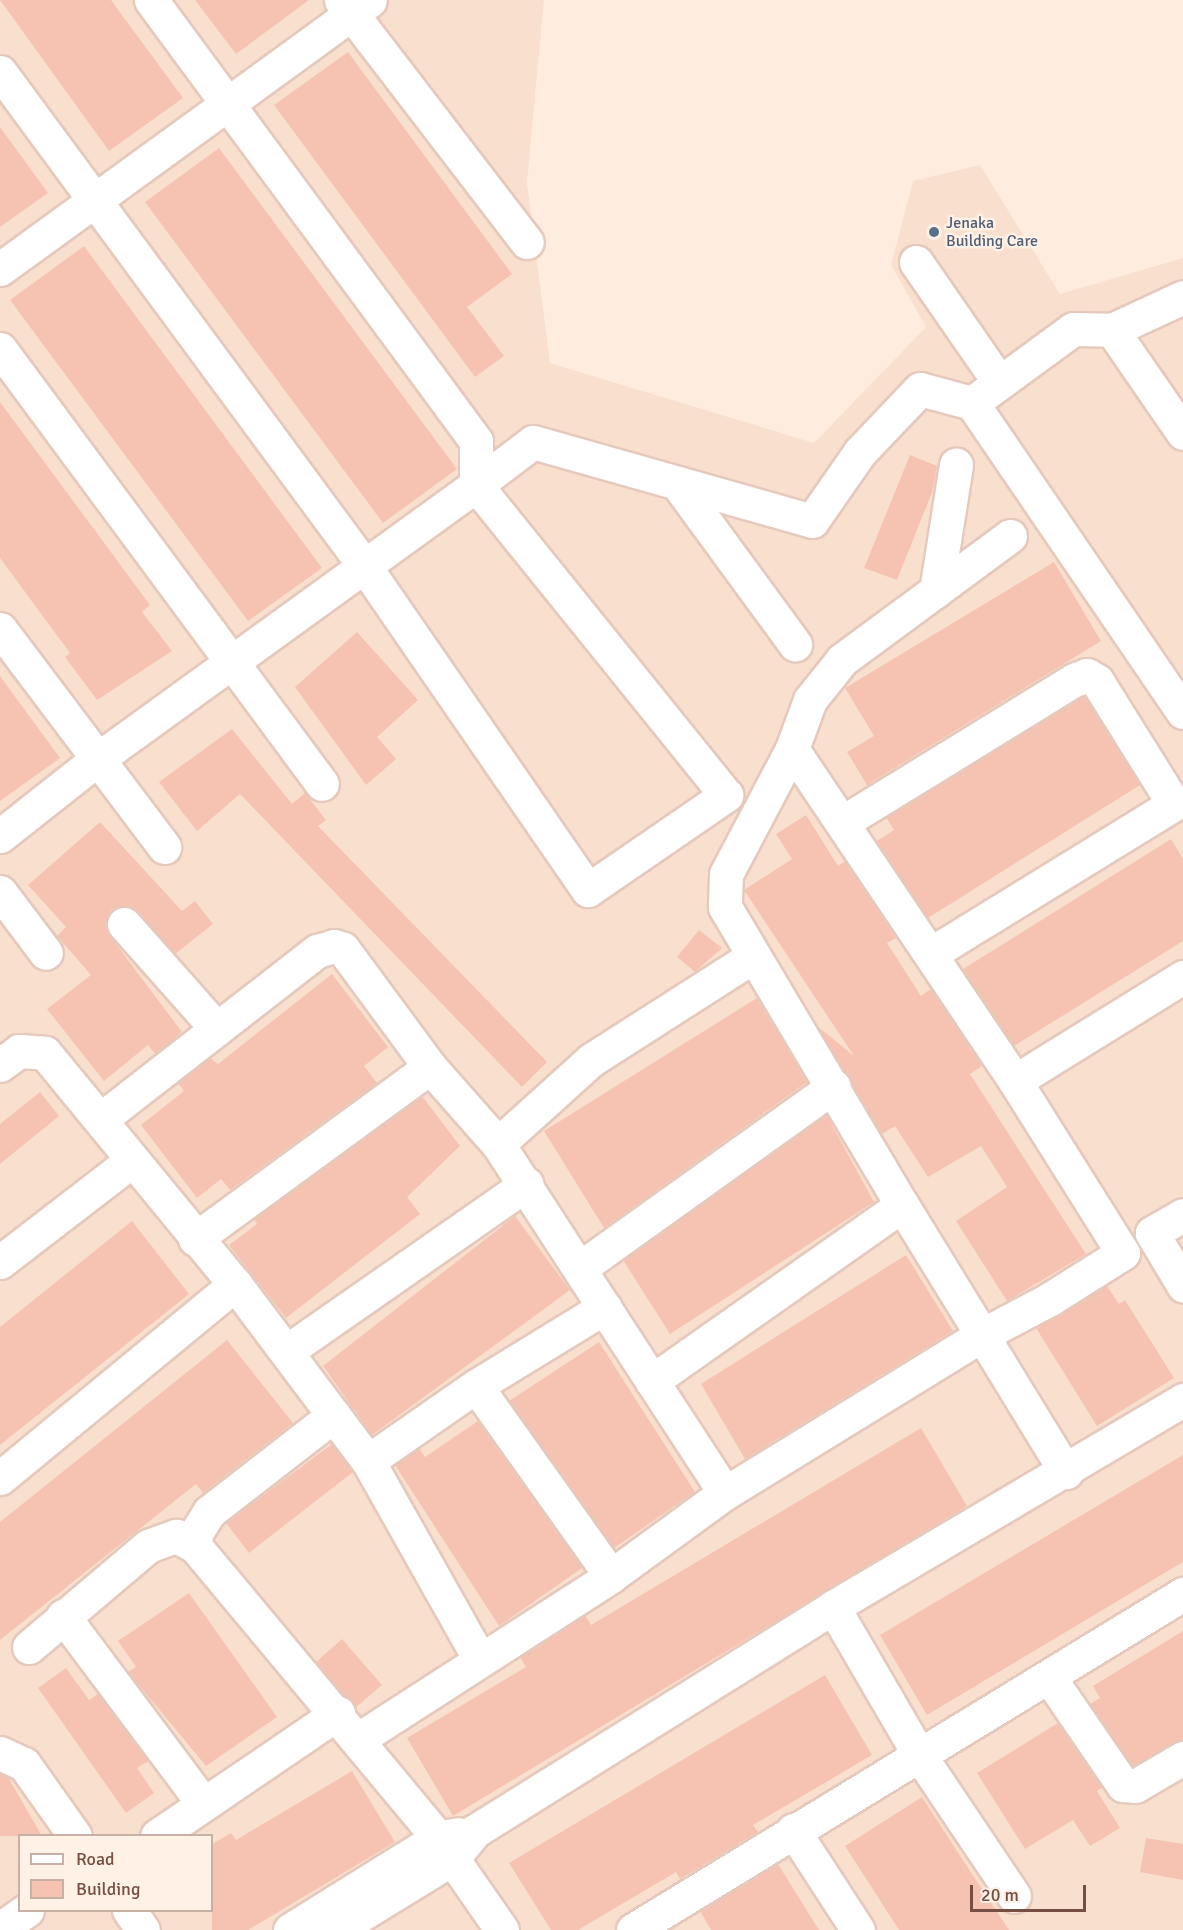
<!DOCTYPE html>
<style>
body{margin:0}
#map{position:relative;width:1183px;height:1930px;overflow:hidden;background:#feedde;font-family:Signika,sans-serif}
div>[style]{position:absolute}
.residential>*{inset:0;background:#f9e0ce}
.building>*{inset:0;background:#f6c3b3}
.roads{filter:drop-shadow(2px 0 #e5c9bc) drop-shadow(-2px 0 #e5c9bc) drop-shadow(0 2px #e5c9bc) drop-shadow(0 -2px #e5c9bc)}
.street>*{height:33px;margin:-16.5px;padding:0 16.5px;transform-origin:16.5px;border-radius:16.5px;background:#fff}
.dots>*{width:16px;height:16px;translate:-50% -50%;box-sizing:border-box;border:3px solid #fff1e6;border-radius:50%}
span{translate:-50% -50%;white-space:nowrap;text-align:center;line-height:1.15;-webkit-text-stroke:5px #fff1e6;paint-order:stroke}
.service-label{font-size:16px;color:#4e5e75}
.left{translate:0 -50%;text-align:left}
.legend{position:absolute;left:18px;top:1834px;width:195px;height:78px;box-sizing:border-box;background:#fff1e6;border:2px solid #c8b0a5;margin:0;padding:8px 10px;list-style:none;font-size:18px;color:#764e44}
.legend li{display:flex;align-items:center;gap:12px;height:30px}
.legend b{width:30px;border:2px solid #c8b0a5}
.scale{position:absolute;left:970px;top:1885px;width:116px;height:27px;box-sizing:border-box;border:3px solid #764e44;border-top:0;padding-left:8px;font-size:18px;line-height:21px;white-space:nowrap;color:#764e44;-webkit-text-stroke:4px #fff1e6;paint-order:stroke}
</style>
<div id="map">
<div class="residential">
<div style="clip-path:polygon(evenodd,0 0,544px 0,527px 183px,550px 363px,814px 443px,926px 327px,891px 265px,913px 181px,980px 165px,1060px 294px,1183px 258px,1183px 1930px,0 1930px,0 0,20px 1836px,212px 1836px,212px 1910px,20px 1910px,20px 1836px)"></div>
</div>
<div class="building">
<div style="clip-path:polygon(0 0,111px 0,183px 98px,109px 151px)"></div>
<div style="clip-path:polygon(195px 0,309px 0,236px 54px)"></div>
<div style="clip-path:polygon(348px 52px,512px 274px,467px 307px,504px 356px,475px 377px,274px 105px)"></div>
<div style="clip-path:polygon(0 127px,48px 193px,0 227px)"></div>
<div style="clip-path:polygon(219px 148px,457px 469px,383px 523px,145px 202px)"></div>
<div style="clip-path:polygon(84px 246px,322px 568px,248px 621px,10px 300px)"></div>
<div style="clip-path:polygon(0 402px,150px 605px,142px 612px,172px 651px,97px 700px,65px 657px,70px 653px,0 558px)"></div>
<div style="clip-path:polygon(910px 455px,937px 466px,933px 490px,897px 580px,864px 568px)"></div>
<div style="clip-path:polygon(1054px 562px,1101px 641px,867px 785px,847px 752px,874px 736px,845px 688px)"></div>
<div style="clip-path:polygon(357px 632px,418px 700px,377px 737px,396px 759px,366px 785px,295px 687px)"></div>
<div style="clip-path:polygon(0 676px,60px 758px,0 801px)"></div>
<div style="clip-path:polygon(1084px 696px,1140px 785px,928px 918px,877px 841px,894px 830px,886px 817px)"></div>
<div style="clip-path:polygon(232px 729px,292px 804px,305px 793px,326px 820px,318px 826px,547px 1062px,522px 1087px,240px 794px,197px 831px,159px 782px)"></div>
<div style="clip-path:polygon(806px 815px,838px 866px,845px 861px,896px 938px,887px 943px,921px 996px,931px 989px,982px 1066px,970px 1074px,1086px 1254px,1007px 1301px,956px 1221px,1007px 1187px,981px 1146px,928px 1177px,895px 1126px,882px 1134px,817px 1026px,854px 1056px,744px 890px,792px 859px,776px 834px)"></div>
<div style="clip-path:polygon(100px 822px,182px 911px,195px 901px,213px 924px,175px 954px,138px 911px,121px 906px,111px 910px,106px 927px,110px 936px,182px 1032px,155px 1054px,148px 1045px,104px 1081px,47px 1009px,91px 975px,57px 936px,66px 927px,28px 885px)"></div>
<div style="clip-path:polygon(1171px 839px,1183px 859px,1183px 941px,1014px 1046px,963px 969px)"></div>
<div style="clip-path:polygon(699px 930px,722px 948px,695px 972px,677px 957px)"></div>
<div style="clip-path:polygon(332px 974px,388px 1047px,364px 1066px,377px 1083px,230px 1190px,221px 1179px,197px 1198px,141px 1125px,184px 1091px,178px 1083px,210px 1058px,218px 1064px)"></div>
<div style="clip-path:polygon(757px 998px,807px 1082px,604px 1228px,544px 1131px)"></div>
<div style="clip-path:polygon(40px 1092px,59px 1116px,0 1164px,0 1124px)"></div>
<div style="clip-path:polygon(422px 1096px,460px 1146px,407px 1197px,420px 1214px,286px 1318px,229px 1245px,257px 1224px,254px 1219px)"></div>
<div style="clip-path:polygon(826px 1114px,874px 1202px,670px 1334px,623px 1260px)"></div>
<div style="clip-path:polygon(515px 1216px,570px 1290px,372px 1435px,323px 1366px)"></div>
<div style="clip-path:polygon(132px 1221px,189px 1294px,0 1445px,0 1327px)"></div>
<div style="clip-path:polygon(906px 1255px,953px 1331px,745px 1459px,701px 1384px)"></div>
<div style="clip-path:polygon(1107px 1286px,1119px 1304px,1125px 1300px,1174px 1378px,1097px 1426px,1036px 1328px)"></div>
<div style="clip-path:polygon(227px 1340px,293px 1423px,203px 1493px,196px 1484px,0 1640px,0 1522px)"></div>
<div style="clip-path:polygon(599px 1342px,695px 1492px,614px 1548px,509px 1401px)"></div>
<div style="clip-path:polygon(478px 1421px,582px 1568px,499px 1626px,395px 1465px,419px 1448px,425px 1457px)"></div>
<div style="clip-path:polygon(921px 1428px,967px 1506px,453px 1816px,407px 1738px,526px 1667px,520px 1657px,585px 1615px,591px 1625px)"></div>
<div style="clip-path:polygon(332px 1444px,353px 1472px,249px 1553px,226px 1523px)"></div>
<div style="clip-path:polygon(1183px 1455px,1183px 1562px,927px 1715px,880px 1635px)"></div>
<div style="clip-path:polygon(189px 1593px,277px 1717px,206px 1766px,128px 1672px,136px 1667px,118px 1641px)"></div>
<div style="clip-path:polygon(1183px 1631px,1183px 1739px,1133px 1766px,1090px 1704px,1100px 1698px,1093px 1686px)"></div>
<div style="clip-path:polygon(342px 1639px,382px 1685px,355px 1708px,316px 1662px)"></div>
<div style="clip-path:polygon(66px 1668px,89px 1700px,98px 1694px,148px 1761px,137px 1768px,154px 1793px,126px 1813px,38px 1688px)"></div>
<div style="clip-path:polygon(825px 1675px,872px 1755px,753px 1825px,758px 1832px,680px 1879px,676px 1872px,578px 1930px,551px 1930px,509px 1863px)"></div>
<div style="clip-path:polygon(1058px 1723px,1102px 1788px,1097px 1791px,1120px 1828px,1090px 1846px,1073px 1820px,1025px 1849px,977px 1773px)"></div>
<div style="clip-path:polygon(352px 1771px,395px 1842px,248px 1930px,212px 1930px,212px 1844px,231px 1833px,236px 1840px)"></div>
<div style="clip-path:polygon(0 1774px,8px 1777px,42px 1836px,0 1836px)"></div>
<div style="clip-path:polygon(922px 1797px,959px 1854px,1009px 1930px,899px 1930px,845px 1846px)"></div>
<div style="clip-path:polygon(1146px 1838px,1183px 1844px,1183px 1880px,1140px 1872px)"></div>
<div style="clip-path:polygon(778px 1864px,819px 1930px,711px 1930px,700px 1911px)"></div>
</div>
<div class="roads">
<div class="street">
<div style="left:341px;top:0;width:305px;rotate:52.5deg"></div>
<div style="left:0;top:72px;width:611px;rotate:53.58deg"></div>
<div style="left:363px;top:564px;width:396px;rotate:55.4deg"></div>
<div style="left:588px;top:890px;width:168px;rotate:-34.5deg"></div>
<div style="left:726px;top:795px;width:398px;rotate:-128.9deg"></div>
<div style="left:476px;top:485px;width:71px;rotate:-37deg"></div>
<div style="left:533px;top:442px;width:290px;rotate:15.8deg"></div>
<div style="left:812px;top:521px;width:84px;rotate:-55.2deg"></div>
<div style="left:860px;top:452px;width:87px;rotate:-46.4deg"></div>
<div style="left:920px;top:389px;width:54px;rotate:15.1deg"></div>
<div style="left:972px;top:403px;width:125px;rotate:-36.2deg"></div>
<div style="left:1073px;top:329px;width:39px;rotate:1deg"></div>
<div style="left:1112px;top:330px;width:78px;rotate:-24.9deg"></div>
<div style="left:916px;top:262px;width:146px;rotate:55.3deg"></div>
<div style="left:0;top:269px;width:457px;rotate:-36deg"></div>
<div style="left:1112px;top:330px;width:125px;rotate:55.4deg"></div>
<div style="left:0;top:349px;width:541px;rotate:53.49deg"></div>
<div style="left:972px;top:403px;width:374px;rotate:55.7deg"></div>
<div style="left:677px;top:483px;width:200px;rotate:53.8deg"></div>
<div style="left:1010px;top:536px;width:209px;rotate:143.6deg"></div>
<div style="left:842px;top:660px;width:51px;rotate:128.7deg"></div>
<div style="left:810px;top:700px;width:52px;rotate:110.2deg"></div>
<div style="left:792px;top:749px;width:400px;rotate:56.1deg"></div>
<div style="left:1015px;top:1081px;width:198px;rotate:-31.8deg"></div>
<div style="left:936px;top:591px;width:128px;rotate:-81deg"></div>
<div style="left:0;top:629px;width:273px;rotate:53deg"></div>
<div style="left:792px;top:749px;width:141px;rotate:117.8deg"></div>
<div style="left:726px;top:874px;width:33px;rotate:92deg"></div>
<div style="left:725px;top:907px;width:347px;rotate:59.3deg"></div>
<div style="left:843px;top:822px;width:271px;rotate:-31.6deg"></div>
<div style="left:1074px;top:680px;width:14px;rotate:-21deg"></div>
<div style="left:1087px;top:675px;width:12px;rotate:31deg"></div>
<div style="left:1097px;top:681px;width:145px;rotate:58deg"></div>
<div style="left:1174px;top:804px;width:283px;rotate:148.4deg"></div>
<div style="left:0;top:836px;width:121px;rotate:-38.3deg"></div>
<div style="left:95px;top:761px;width:470px;rotate:-35.9deg"></div>
<div style="left:476px;top:485px;width:44px;rotate:-90deg"></div>
<div style="left:476px;top:441px;width:548px;rotate:-126.39deg"></div>
<div style="left:0;top:892px;width:76px;rotate:53deg"></div>
<div style="left:124px;top:924px;width:140px;rotate:48.5deg"></div>
<div style="left:0;top:1065px;width:24px;rotate:-36deg"></div>
<div style="left:19px;top:1051px;width:26px;rotate:4deg"></div>
<div style="left:45px;top:1053px;width:299px;rotate:50.6deg"></div>
<div style="left:235px;top:1284px;width:221px;rotate:53.1deg"></div>
<div style="left:368px;top:1461px;width:131px;rotate:-34.8deg"></div>
<div style="left:476px;top:1386px;width:233px;rotate:54.6deg"></div>
<div style="left:611px;top:1576px;width:141px;rotate:-36.1deg"></div>
<div style="left:1015px;top:1081px;width:203px;rotate:57.9deg"></div>
<div style="left:1123px;top:1253px;width:86px;rotate:147.8deg"></div>
<div style="left:1050px;top:1299px;width:77px;rotate:152.1deg"></div>
<div style="left:982px;top:1335px;width:302px;rotate:148.4deg"></div>
<div style="left:725px;top:1493px;width:134px;rotate:-123.1deg"></div>
<div style="left:652px;top:1381px;width:306px;rotate:-35.1deg"></div>
<div style="left:902px;top:1205px;width:153px;rotate:58.4deg"></div>
<div style="left:982px;top:1335px;width:161px;rotate:58.5deg"></div>
<div style="left:101px;top:1119px;width:274px;rotate:-37.9deg"></div>
<div style="left:317px;top:951px;width:18px;rotate:-16deg"></div>
<div style="left:334px;top:946px;width:9px;rotate:18deg"></div>
<div style="left:343px;top:949px;width:147px;rotate:53.6deg"></div>
<div style="left:430px;top:1067px;width:103px;rotate:48.6deg"></div>
<div style="left:498px;top:1144px;width:283px;rotate:57deg"></div>
<div style="left:498px;top:1144px;width:125px;rotate:-42.1deg"></div>
<div style="left:591px;top:1060px;width:191px;rotate:-32.6deg"></div>
<div style="left:1183px;top:1215px;width:36px;rotate:150deg"></div>
<div style="left:1152px;top:1233px;width:61px;rotate:59.2deg"></div>
<div style="left:195px;top:1239px;width:291px;rotate:-36.2deg"></div>
<div style="left:0;top:1262px;width:165px;rotate:-37.6deg"></div>
<div style="left:580px;top:1268px;width:312px;rotate:-35.6deg"></div>
<div style="left:287px;top:1351px;width:292px;rotate:-34.9deg"></div>
<div style="left:476px;top:1386px;width:151px;rotate:-31.5deg"></div>
<div style="left:368px;top:1461px;width:226px;rotate:60.6deg"></div>
<div style="left:0;top:1478px;width:305px;rotate:-39.5deg"></div>
<div style="left:195px;top:1546px;width:13px;rotate:-86deg"></div>
<div style="left:196px;top:1533px;width:25px;rotate:-58deg"></div>
<div style="left:209px;top:1512px;width:158px;rotate:-37.8deg"></div>
<div style="left:833px;top:1607px;width:169px;rotate:59.8deg"></div>
<div style="left:918px;top:1753px;width:172px;rotate:56.1deg"></div>
<div style="left:63px;top:1616px;width:232px;rotate:53.2deg"></div>
<div style="left:29px;top:1647px;width:156px;rotate:-40.3deg"></div>
<div style="left:148px;top:1546px;width:30px;rotate:-20deg"></div>
<div style="left:176px;top:1536px;width:21px;rotate:28deg"></div>
<div style="left:195px;top:1546px;width:380px;rotate:50.2deg"></div>
<div style="left:438px;top:1838px;width:112px;rotate:55.2deg"></div>
<div style="left:1049px;top:1677px;width:131px;rotate:55.6deg"></div>
<div style="left:1123px;top:1785px;width:12px;rotate:5deg"></div>
<div style="left:1135px;top:1786px;width:56px;rotate:-30.3deg"></div>
<div style="left:357px;top:1740px;width:302px;rotate:-32.8deg"></div>
<div style="left:0;top:1753px;width:26px;rotate:25deg"></div>
<div style="left:24px;top:1764px;width:88px;rotate:54.7deg"></div>
<div style="left:793px;top:1830px;width:119px;rotate:57deg"></div>
<div style="left:157px;top:1836px;width:219px;rotate:-34.2deg"></div>
<div style="left:129px;top:1910px;width:24px;rotate:55deg"></div>
<div style="left:0;top:1929px;width:33px;rotate:-35deg"></div>
<div style="left:290px;top:1930px;width:174px;rotate:-31.9deg"></div>
<div style="left:438px;top:1838px;width:20px;rotate:-11deg"></div>
<div style="left:336px;top:1930px;width:137px;rotate:-31.6deg"></div>
<div style="left:453px;top:1858px;width:35px;rotate:-51deg"></div>
<div style="left:475px;top:1831px;width:422px;rotate:-32deg"></div>
<div style="left:833px;top:1607px;width:407px;rotate:-30.6deg"></div>
<div style="left:633px;top:1930px;width:645px;rotate:-31.42deg"></div>
</div>
</div>
<div class="dots">
<div style="left:934px;top:232px;background:#5c6f8a"></div>
</div>
<div class="service-label">
<span class="left" style="left:946px;top:232px">Jenaka<br>Building Care</span>
</div>
<ul class="legend">
<li><b style="height:8px;background:#fff"></b>Road</li>
<li><b style="height:16px;background:#f6c3b3"></b>Building</li>
</ul>
<div class="scale">20 m</div>
</div>
